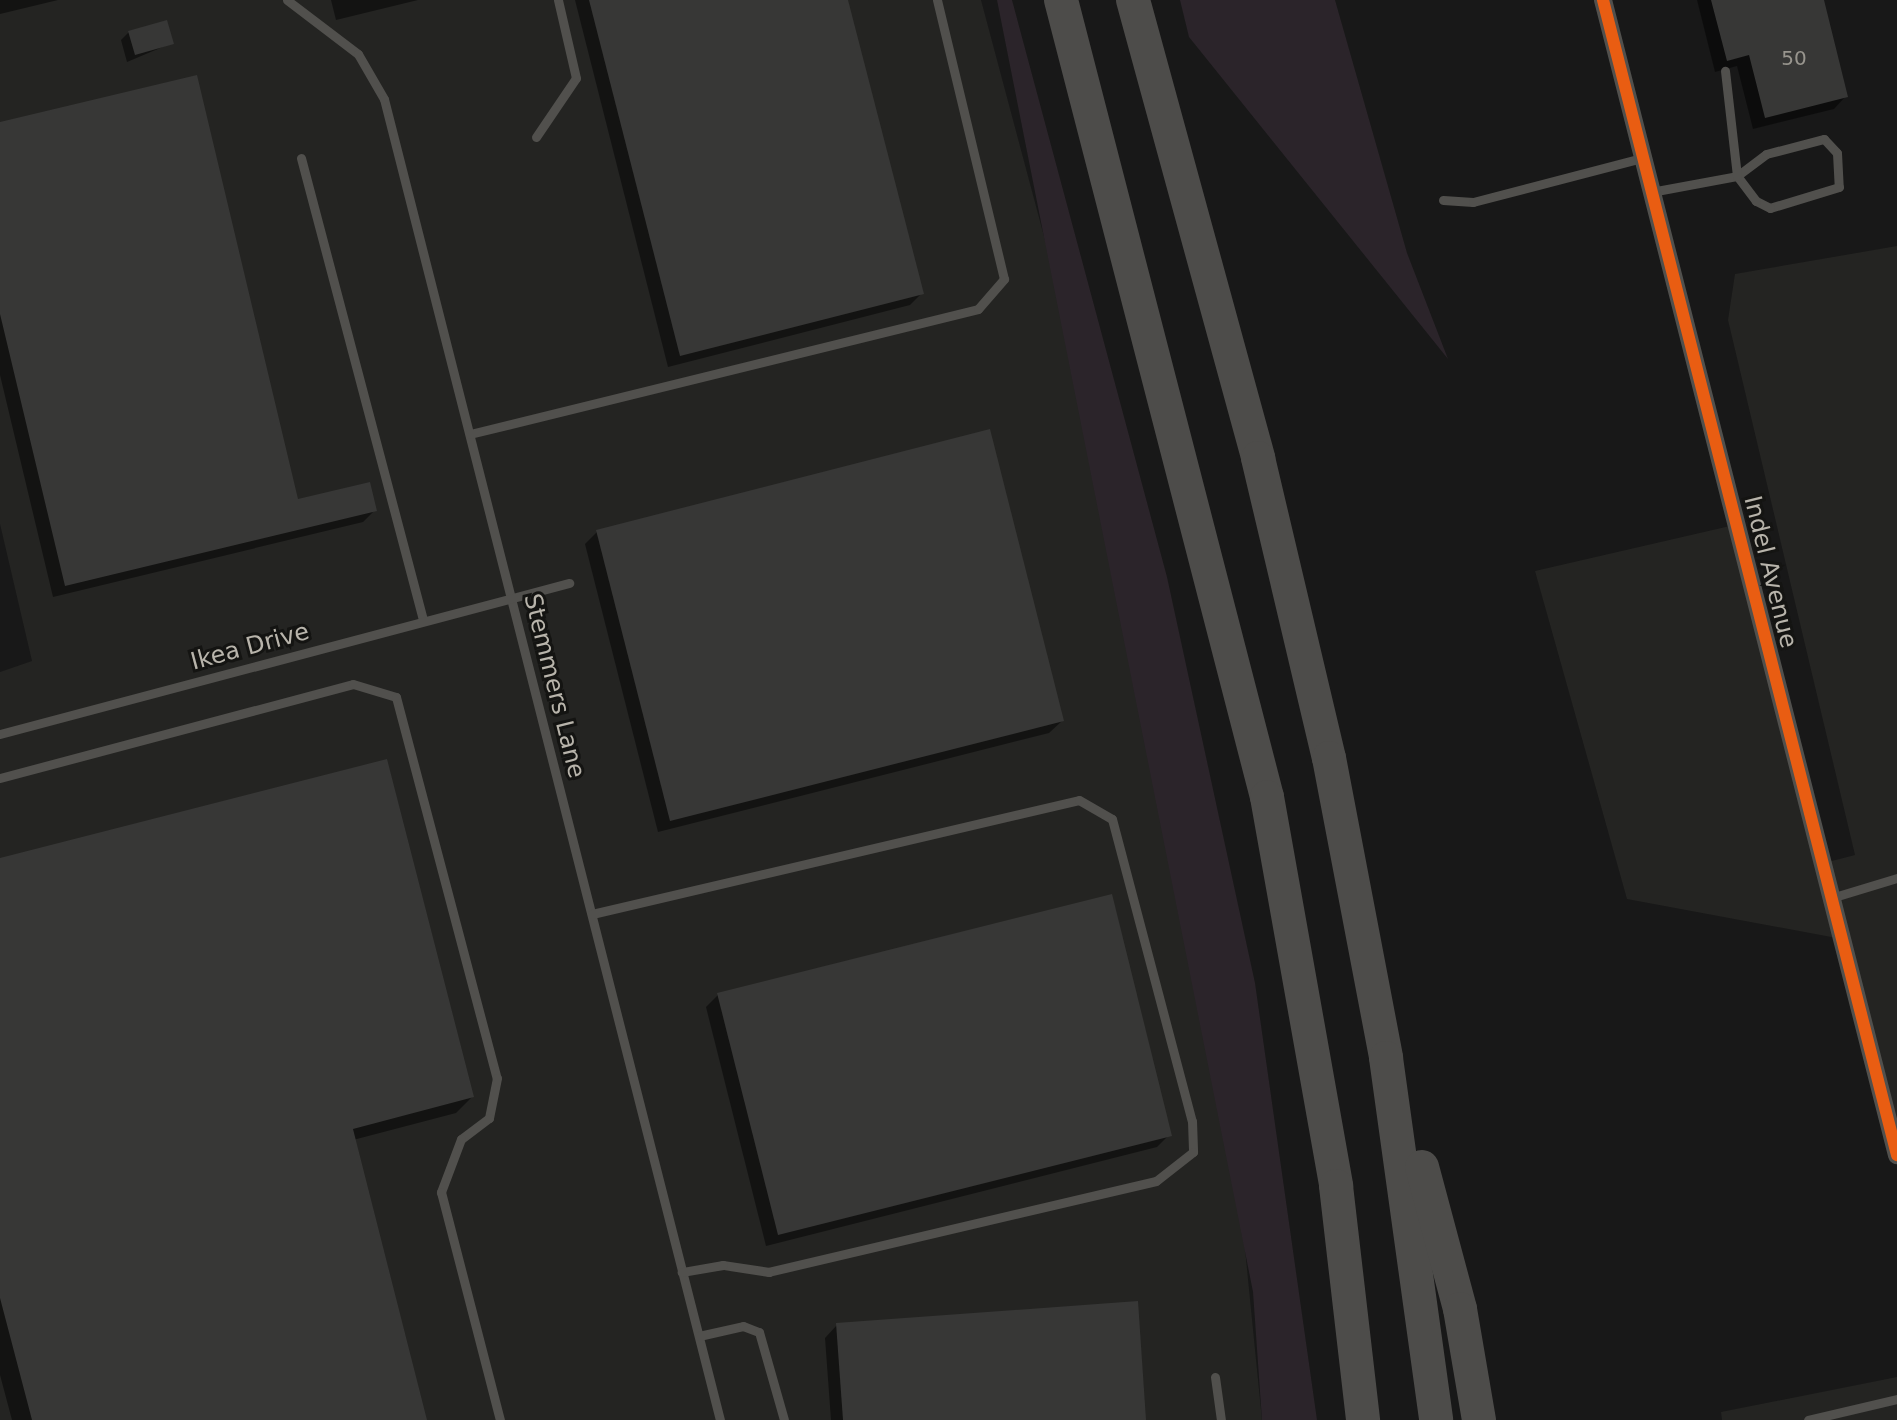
<!DOCTYPE html>
<style>
body{margin:0}
#map{position:relative;width:1897px;height:1420px;overflow:hidden;background:#181818;font-family:"DejaVu Sans",sans-serif}
div>[style]{position:absolute}
.built>*{inset:0;background:#242422}
.green>*{inset:0;background:#2b242a}
.shadow>*{inset:0;background:#0007}
.building>*{inset:0;background:#373736}
.service>*{height:9px;margin:-4.5px;padding:0 4.5px;transform-origin:4.5px;border-radius:4.5px;background:#51504d}
.minor>*{height:18px;margin:-9px;padding:0 9px;transform-origin:9px;border-radius:9px;background:#51504d}
.motorway>*{height:34px;margin:-17px;padding:0 17px;transform-origin:17px;border-radius:17px;background:#4d4c4a}
.cycleway>*{height:12px;margin:-6px;padding:0 6px;transform-origin:6px;border-radius:6px;background:#e95d12}
span{translate:-50% -50%;white-space:nowrap;text-align:center;line-height:1.15;-webkit-text-stroke:6px #141412;paint-order:stroke}
.number-label{font-size:20px;color:#98958e}
.number-label span{-webkit-text-stroke-width:0}
.street-label{font-size:24px;color:#b8b4ab}
</style>
<div id="map">
<div class="built">
<div style="clip-path:polygon(0 0,981px 0,1204px 836px,1262px 1420px,0 1420px,0 672px,32px 661px,0 524px)"></div>
<div style="clip-path:polygon(1897px 246px,1897px 1151px,1842px 939px,1627px 899px,1535px 571px,1743px 523px,1824px 863px,1855px 855px,1728px 320px,1735px 274px)"></div>
<div style="clip-path:polygon(1897px 1377px,1897px 1420px,1722px 1420px,1721px 1412px)"></div>
</div>
<div class="green">
<div style="clip-path:polygon(997px 0,1012px 0,1167px 577px,1255px 983px,1317px 1420px,1262px 1420px,1253px 1292px)"></div>
<div style="clip-path:polygon(1180px 0,1335px 0,1407px 253px,1448px 359px,1189px 37px)"></div>
</div>
<div class="shadow">
<div style="clip-path:polygon(0 0,58px 0,0 14px)"></div>
<div style="clip-path:polygon(331px 0,418px 0,336px 20px)"></div>
<div style="clip-path:polygon(575px 0,846px 0,922px 293px,910px 305px,668px 367px)"></div>
<div style="clip-path:polygon(1697px 0,1822px 0,1846px 96px,1834px 109px,1753px 129px,1737px 66px,1715px 72px)"></div>
<div style="clip-path:polygon(129px 32px,172px 43px,127px 62px,121px 40px)"></div>
<div style="clip-path:polygon(0 124px,297px 502px,375px 510px,363px 522px,53px 597px,0 375px)"></div>
<div style="clip-path:polygon(597px 532px,1062px 721px,1049px 733px,658px 832px,585px 544px)"></div>
<div style="clip-path:polygon(0 860px,472px 1097px,456px 1113px,353px 1140px,425px 1420px,12px 1420px,0 1375px)"></div>
<div style="clip-path:polygon(718px 995px,1169px 1135px,1157px 1147px,766px 1246px,706px 1007px)"></div>
<div style="clip-path:polygon(837px 1325px,1144px 1420px,831px 1420px,825px 1338px)"></div>
</div>
<div class="building">
<div style="clip-path:polygon(589px 0,848px 0,924px 294px,680px 356px)"></div>
<div style="clip-path:polygon(1711px 0,1824px 0,1848px 97px,1765px 118px,1749px 55px,1727px 61px)"></div>
<div style="clip-path:polygon(167px 20px,174px 44px,135px 55px,128px 31px)"></div>
<div style="clip-path:polygon(197px 75px,298px 499px,370px 482px,377px 511px,65px 586px,0 314px,0 122px)"></div>
<div style="clip-path:polygon(990px 429px,1064px 721px,670px 821px,596px 530px)"></div>
<div style="clip-path:polygon(387px 759px,474px 1097px,353px 1129px,427px 1420px,32px 1420px,0 1298px,0 858px)"></div>
<div style="clip-path:polygon(1112px 894px,1172px 1136px,778px 1235px,717px 993px)"></div>
<div style="clip-path:polygon(1138px 1301px,1146px 1420px,843px 1420px,836px 1323px)"></div>
</div>
<div class="service">
<div style="left:287px;top:0;width:89px;rotate:37.3deg"></div>
<div style="left:358px;top:54px;width:52px;rotate:60deg"></div>
<div style="left:384px;top:99px;width:1363px;rotate:75.73deg"></div>
<div style="left:536px;top:137px;width:71px;rotate:-55.9deg"></div>
<div style="left:576px;top:78px;width:80px;rotate:-103deg"></div>
<div style="left:301px;top:158px;width:479px;rotate:75.2deg"></div>
<div style="left:1651px;top:192px;width:87px;rotate:-10.5deg"></div>
<div style="left:1737px;top:176px;width:36px;rotate:-37deg"></div>
<div style="left:1766px;top:154px;width:60px;rotate:-14.5deg"></div>
<div style="left:1824px;top:139px;width:19px;rotate:47deg"></div>
<div style="left:1837px;top:153px;width:34px;rotate:87deg"></div>
<div style="left:1839px;top:187px;width:72px;rotate:163.1deg"></div>
<div style="left:1770px;top:208px;width:16px;rotate:-153deg"></div>
<div style="left:1756px;top:201px;width:31px;rotate:-127deg"></div>
<div style="left:1737px;top:176px;width:106px;rotate:-96.5deg"></div>
<div style="left:1443px;top:200px;width:30px;rotate:4deg"></div>
<div style="left:1473px;top:202px;width:175px;rotate:-14.6deg"></div>
<div style="left:470px;top:434px;width:523px;rotate:-13.82deg"></div>
<div style="left:978px;top:309px;width:40px;rotate:-49deg"></div>
<div style="left:1004px;top:279px;width:287px;rotate:-103.5deg"></div>
<div style="left:0;top:734px;width:589px;rotate:-14.86deg"></div>
<div style="left:0;top:778px;width:365px;rotate:-14.9deg"></div>
<div style="left:353px;top:684px;width:45px;rotate:16.8deg"></div>
<div style="left:396px;top:697px;width:394px;rotate:75.2deg"></div>
<div style="left:497px;top:1078px;width:41px;rotate:101.3deg"></div>
<div style="left:489px;top:1118px;width:35px;rotate:143deg"></div>
<div style="left:461px;top:1139px;width:57px;rotate:110.7deg"></div>
<div style="left:441px;top:1192px;width:236px;rotate:75.5deg"></div>
<div style="left:1831px;top:898px;width:69px;rotate:-16.9deg"></div>
<div style="left:592px;top:914px;width:500px;rotate:-13.17deg"></div>
<div style="left:1079px;top:800px;width:38px;rotate:30deg"></div>
<div style="left:1112px;top:819px;width:312px;rotate:75.2deg"></div>
<div style="left:1192px;top:1121px;width:31px;rotate:88deg"></div>
<div style="left:1193px;top:1152px;width:47px;rotate:141.9deg"></div>
<div style="left:1156px;top:1181px;width:398px;rotate:166.8deg"></div>
<div style="left:769px;top:1272px;width:47px;rotate:-171.3deg"></div>
<div style="left:723px;top:1265px;width:42px;rotate:170.3deg"></div>
<div style="left:699px;top:1336px;width:45px;rotate:-12.8deg"></div>
<div style="left:743px;top:1326px;width:17px;rotate:21deg"></div>
<div style="left:759px;top:1332px;width:91px;rotate:74.1deg"></div>
<div style="left:1215px;top:1377px;width:43px;rotate:82.1deg"></div>
<div style="left:1808px;top:1420px;width:91px;rotate:-13.3deg"></div>
</div>
<div class="minor">
<div style="left:1603px;top:0;width:1192px;rotate:75.72deg"></div>
</div>
<div class="motorway">
<div style="left:1061px;top:0;width:823px;rotate:75.51deg"></div>
<div style="left:1267px;top:797px;width:395px;rotate:79.9deg"></div>
<div style="left:1336px;top:1186px;width:236px;rotate:83.4deg"></div>
<div style="left:1133px;top:0;width:475px;rotate:74.7deg"></div>
<div style="left:1258px;top:458px;width:308px;rotate:76.7deg"></div>
<div style="left:1329px;top:758px;width:305px;rotate:79.2deg"></div>
<div style="left:1386px;top:1058px;width:365px;rotate:82.1deg"></div>
<div style="left:1422px;top:1167px;width:147px;rotate:75deg"></div>
<div style="left:1460px;top:1309px;width:113px;rotate:80.3deg"></div>
</div>
<div class="cycleway">
<div style="left:1603px;top:0;width:1192px;rotate:75.72deg"></div>
</div>
<div class="number-label">
<span style="left:1794px;top:58px">50</span>
</div>
<div class="street-label">
<span style="left:1770px;top:572px;rotate:76deg">Indel Avenue</span>
<span style="left:250px;top:647px;rotate:-15deg">Ikea Drive</span>
<span style="left:554px;top:686px;rotate:76deg">Stemmers Lane</span>
</div>
</div>
